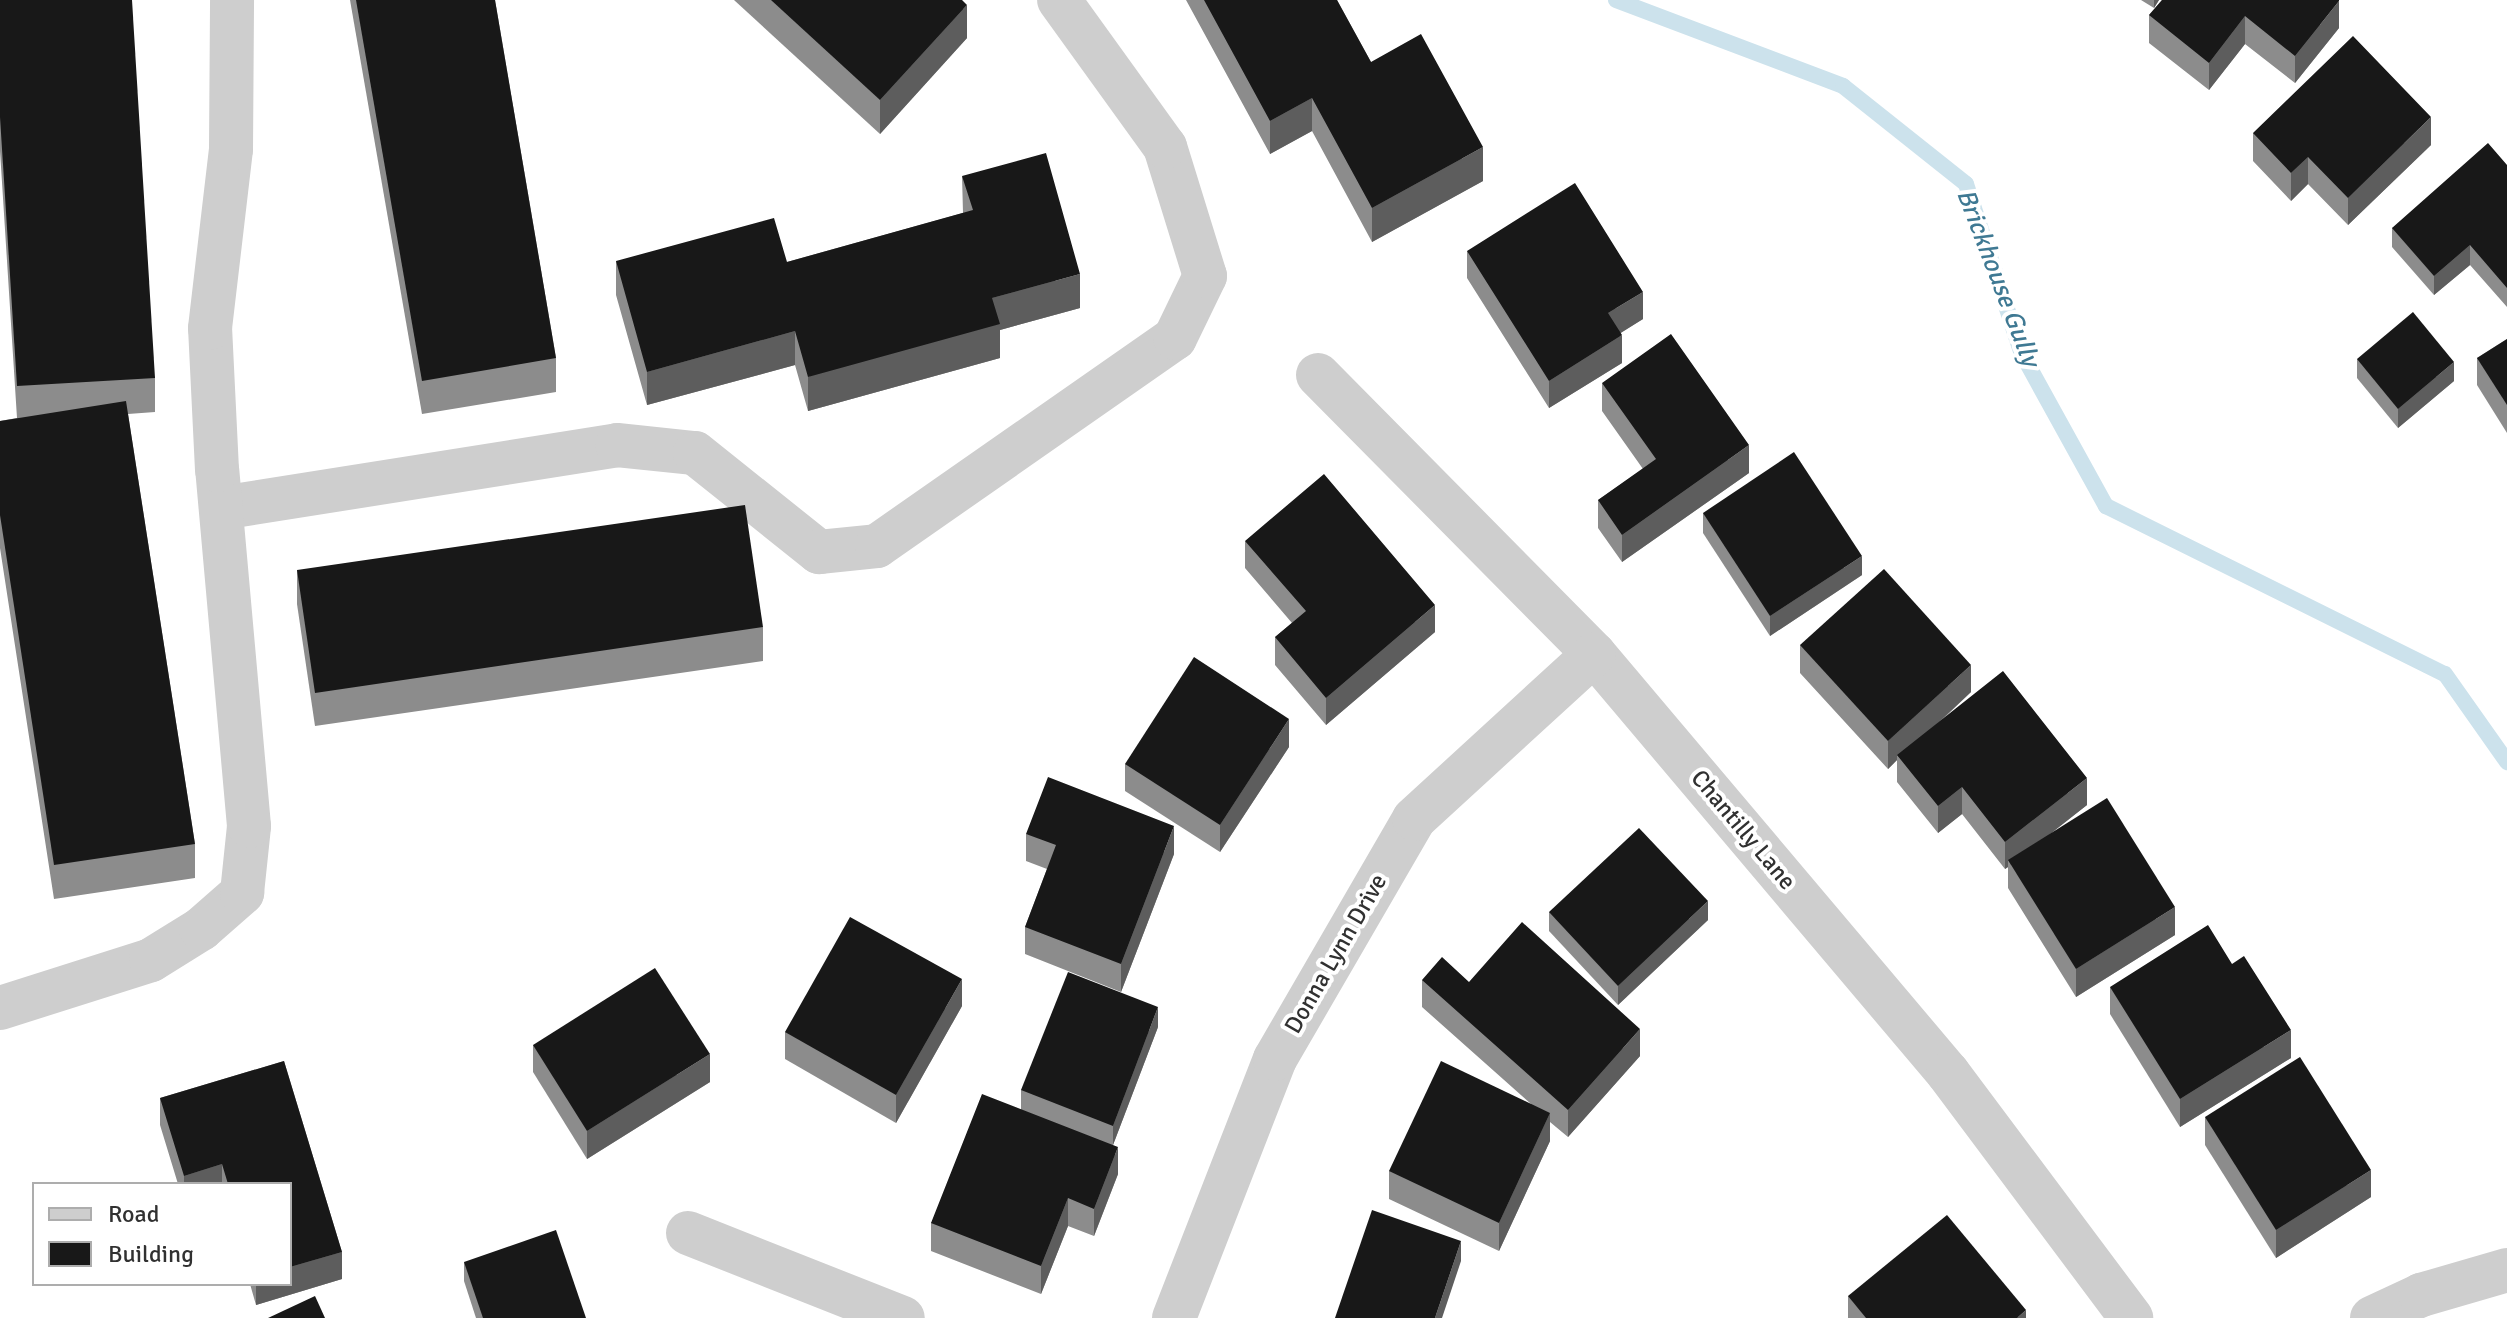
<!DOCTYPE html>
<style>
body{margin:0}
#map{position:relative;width:2507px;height:1318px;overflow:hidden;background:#fff;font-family:Signika,sans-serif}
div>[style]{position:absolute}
.stream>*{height:16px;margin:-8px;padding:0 8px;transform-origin:8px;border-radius:8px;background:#cce2ec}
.minor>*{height:44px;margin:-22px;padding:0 22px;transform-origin:22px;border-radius:22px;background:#cecece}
.wall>*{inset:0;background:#8c8c8c}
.shaded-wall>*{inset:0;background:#5d5d5d}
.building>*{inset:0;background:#181818}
span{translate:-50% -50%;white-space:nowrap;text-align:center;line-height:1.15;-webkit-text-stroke:8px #fff;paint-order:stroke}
.street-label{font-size:24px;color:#313131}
.water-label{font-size:26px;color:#3f7993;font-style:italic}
.legend{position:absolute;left:32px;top:1182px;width:260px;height:104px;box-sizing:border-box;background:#fff;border:2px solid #adadad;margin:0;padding:10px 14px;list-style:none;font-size:24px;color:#313131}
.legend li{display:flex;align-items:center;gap:16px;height:40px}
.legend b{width:40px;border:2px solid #adadad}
</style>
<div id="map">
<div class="stream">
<div style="left:1616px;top:0;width:243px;rotate:20.7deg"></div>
<div style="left:1843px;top:86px;width:157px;rotate:38.5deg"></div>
<div style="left:1966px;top:184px;width:179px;rotate:71.8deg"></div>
<div style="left:2022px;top:354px;width:174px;rotate:61.1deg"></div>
<div style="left:2106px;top:506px;width:378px;rotate:26.4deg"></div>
<div style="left:2445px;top:674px;width:108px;rotate:54.8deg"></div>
</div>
<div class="minor">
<div style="left:1318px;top:375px;width:392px;rotate:45.3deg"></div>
<div style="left:1594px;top:654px;width:549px;rotate:49.81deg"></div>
<div style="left:1948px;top:1073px;width:306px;rotate:53.2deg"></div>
<div style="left:221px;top:508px;width:401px;rotate:-9deg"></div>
<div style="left:617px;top:445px;width:78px;rotate:5.9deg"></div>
<div style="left:695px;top:453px;width:159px;rotate:38.6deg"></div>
<div style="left:819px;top:552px;width:58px;rotate:-5.9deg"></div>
<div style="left:877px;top:546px;width:363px;rotate:-34.9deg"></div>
<div style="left:1175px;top:338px;width:69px;rotate:-64.2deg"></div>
<div style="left:1205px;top:276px;width:135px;rotate:-107.2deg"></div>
<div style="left:1165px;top:147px;width:181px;rotate:-125.8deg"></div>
<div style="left:0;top:1008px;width:158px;rotate:-17.6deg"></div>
<div style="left:151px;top:960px;width:59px;rotate:-31.8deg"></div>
<div style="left:201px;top:929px;width:55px;rotate:-41.3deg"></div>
<div style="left:242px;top:893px;width:67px;rotate:-84deg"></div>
<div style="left:249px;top:826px;width:357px;rotate:-95.1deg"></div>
<div style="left:217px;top:470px;width:142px;rotate:-92.8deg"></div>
<div style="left:210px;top:328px;width:180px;rotate:-83.3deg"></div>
<div style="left:231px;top:149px;width:149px;rotate:-89.6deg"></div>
<div style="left:688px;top:1233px;width:231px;rotate:21.6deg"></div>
<div style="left:1174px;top:1318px;width:278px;rotate:-68.7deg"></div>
<div style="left:1275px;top:1059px;width:277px;rotate:-59.9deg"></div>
<div style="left:1414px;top:819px;width:244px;rotate:-42.5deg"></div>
<div style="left:2372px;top:1318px;width:54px;rotate:-25.1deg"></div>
<div style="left:2421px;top:1295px;width:90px;rotate:-16.2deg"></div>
</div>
<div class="wall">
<div style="clip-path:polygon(0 0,155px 378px,155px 412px,128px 414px,195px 844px,195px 878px,54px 899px,0 548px,0 421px,17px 418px,0 151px)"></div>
<div style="clip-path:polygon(350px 0,495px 0,556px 358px,556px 392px,422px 414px)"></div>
<div style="clip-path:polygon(734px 0,962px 0,967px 38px,880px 134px)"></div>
<div style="clip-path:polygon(1186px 0,1337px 0,1371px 62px,1483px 181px,1372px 242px,1312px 131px,1270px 154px)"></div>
<div style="clip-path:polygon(2141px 0,2159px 0,2154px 8px)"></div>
<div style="clip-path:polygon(2162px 0,2339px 28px,2295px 83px,2245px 44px,2209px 90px,2149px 43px,2149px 15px)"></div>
<div style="clip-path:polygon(2253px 133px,2431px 145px,2348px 225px,2308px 184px,2291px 201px,2253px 161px)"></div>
<div style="clip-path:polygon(2507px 165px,2507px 307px,2470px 265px,2434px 295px,2392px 247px,2392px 228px)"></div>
<div style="clip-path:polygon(962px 176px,1080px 308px,1000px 330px,1000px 358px,808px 411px,795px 365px,647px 405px,616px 295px,616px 261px,787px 262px,963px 213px)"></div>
<div style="clip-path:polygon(1467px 251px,1643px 319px,1620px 333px,1622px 363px,1549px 408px,1467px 278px)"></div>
<div style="clip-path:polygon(2507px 339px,2507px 433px,2477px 385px,2477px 358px)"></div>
<div style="clip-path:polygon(2357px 359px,2454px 381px,2398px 428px,2357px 378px)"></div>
<div style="clip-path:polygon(1602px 383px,1749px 473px,1622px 562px,1598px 528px,1598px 500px,1643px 469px,1602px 411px)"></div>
<div style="clip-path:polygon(1703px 513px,1862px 575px,1770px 636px,1703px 533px)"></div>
<div style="clip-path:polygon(1245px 541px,1435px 632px,1326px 725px,1275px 665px,1275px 637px,1292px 623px,1245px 568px)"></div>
<div style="clip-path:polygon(297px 570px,763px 627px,763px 661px,315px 726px,297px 604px)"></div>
<div style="clip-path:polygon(1800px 645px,1971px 692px,1943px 719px,2087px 805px,2049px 834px,2175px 935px,2076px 997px,2008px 888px,2008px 867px,2005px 869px,1962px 814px,1938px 833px,1897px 782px,1897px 760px,1888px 769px,1800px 673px)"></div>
<div style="clip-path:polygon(1289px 747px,1220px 852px,1125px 791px,1125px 764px)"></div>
<div style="clip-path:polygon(1026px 834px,1174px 854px,1121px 992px,1025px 954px,1025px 927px,1047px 869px,1026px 861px)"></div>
<div style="clip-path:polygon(1549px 912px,1708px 920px,1618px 1005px,1549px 931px)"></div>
<div style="clip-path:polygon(1422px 980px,1469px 982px,1640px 1056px,1568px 1137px,1550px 1122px,1550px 1141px,1499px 1251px,1389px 1199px,1389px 1171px,1531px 1104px,1422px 1007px)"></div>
<div style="clip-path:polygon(2110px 987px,2291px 1058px,2180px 1127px,2110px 1014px)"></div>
<div style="clip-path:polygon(962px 1006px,896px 1123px,785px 1059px,785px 1032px)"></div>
<div style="clip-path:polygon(1158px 1027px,1113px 1145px,1118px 1174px,1094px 1236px,1068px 1226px,1041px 1294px,931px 1251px,931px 1223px,1021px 1109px,1021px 1090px)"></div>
<div style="clip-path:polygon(533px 1045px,710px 1082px,587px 1159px,533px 1072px)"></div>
<div style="clip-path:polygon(284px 1061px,342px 1252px,342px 1279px,256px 1305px,250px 1284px,290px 1284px,290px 1184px,178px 1184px,160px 1125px,160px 1098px)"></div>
<div style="clip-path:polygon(2205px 1117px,2371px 1197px,2276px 1258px,2205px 1145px)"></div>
<div style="clip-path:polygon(464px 1262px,586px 1318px,476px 1318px,464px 1281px)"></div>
<div style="clip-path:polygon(1848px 1296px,2026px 1318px,1848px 1318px)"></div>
</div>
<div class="shaded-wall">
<div style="clip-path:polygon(2154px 0,2159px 0,2154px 8px)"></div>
<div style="clip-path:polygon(2339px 1px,2339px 28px,2295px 83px,2295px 56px)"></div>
<div style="clip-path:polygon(967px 5px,967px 38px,880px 134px,880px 100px)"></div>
<div style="clip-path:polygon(2245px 16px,2245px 44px,2209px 90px,2209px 63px)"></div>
<div style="clip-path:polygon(1312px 98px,1312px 131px,1270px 154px,1270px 121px)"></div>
<div style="clip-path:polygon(2431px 117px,2431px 145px,2348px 225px,2348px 198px)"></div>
<div style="clip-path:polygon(1483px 147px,1483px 181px,1372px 242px,1372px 208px)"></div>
<div style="clip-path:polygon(2308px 157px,2308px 184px,2291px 201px,2291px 173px)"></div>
<div style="clip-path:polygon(2470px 245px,2470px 265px,2434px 295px,2434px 276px)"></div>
<div style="clip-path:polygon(1080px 274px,1080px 308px,1000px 330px,1000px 358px,808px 411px,808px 377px,992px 298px)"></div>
<div style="clip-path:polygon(1643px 292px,1643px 319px,1608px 341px,1608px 313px)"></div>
<div style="clip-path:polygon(795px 331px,795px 365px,647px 405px,647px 372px)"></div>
<div style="clip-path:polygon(1622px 335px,1622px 363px,1549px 408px,1549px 381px)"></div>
<div style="clip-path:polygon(2454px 362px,2454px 381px,2398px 428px,2398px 409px)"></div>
<div style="clip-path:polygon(1749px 445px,1749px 473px,1622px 562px,1622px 535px)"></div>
<div style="clip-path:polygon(1862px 556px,1862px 575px,1770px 636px,1770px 616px)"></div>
<div style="clip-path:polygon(1435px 605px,1435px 632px,1326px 725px,1326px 698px)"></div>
<div style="clip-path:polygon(1971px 665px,1971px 692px,1900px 758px,1897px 755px,1897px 760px,1888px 769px,1888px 741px)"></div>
<div style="clip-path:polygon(1289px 719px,1289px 747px,1220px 852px,1220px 825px)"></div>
<div style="clip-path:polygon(2087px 778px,2087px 805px,2011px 865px,2008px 860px,2008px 867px,2005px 869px,2005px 842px)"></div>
<div style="clip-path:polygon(1962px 787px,1962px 814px,1938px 833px,1938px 806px)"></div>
<div style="clip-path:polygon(1174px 826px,1174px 854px,1121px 992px,1121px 964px)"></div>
<div style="clip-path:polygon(1708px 901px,1708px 920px,1618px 1005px,1618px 986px)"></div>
<div style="clip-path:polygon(2175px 907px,2175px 935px,2076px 997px,2076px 969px)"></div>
<div style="clip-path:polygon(962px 979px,962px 1006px,896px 1123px,896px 1095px)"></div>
<div style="clip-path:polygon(1158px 1007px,1158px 1027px,1113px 1145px,1113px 1126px)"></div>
<div style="clip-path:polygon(1640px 1029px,1640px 1056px,1568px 1137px,1568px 1110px)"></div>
<div style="clip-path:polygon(2291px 1030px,2291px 1058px,2180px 1127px,2180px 1099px)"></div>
<div style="clip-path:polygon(710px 1054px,710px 1082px,587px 1159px,587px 1131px)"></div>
<div style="clip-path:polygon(1550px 1113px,1550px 1141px,1499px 1251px,1499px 1223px)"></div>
<div style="clip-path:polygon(1118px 1147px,1118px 1174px,1094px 1236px,1094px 1209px)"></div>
<div style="clip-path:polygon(222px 1164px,222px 1184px,184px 1184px,184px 1176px)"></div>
<div style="clip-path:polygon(2371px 1170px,2371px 1197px,2276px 1258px,2276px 1230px)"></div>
<div style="clip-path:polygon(1068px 1198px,1068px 1226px,1041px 1294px,1041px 1266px)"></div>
<div style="clip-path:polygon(1461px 1241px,1461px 1261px,1442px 1318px,1435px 1318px)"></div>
<div style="clip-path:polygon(342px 1252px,342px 1279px,256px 1305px,256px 1284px,290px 1284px,290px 1267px)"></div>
<div style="clip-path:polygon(2026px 1310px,2026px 1318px,2017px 1318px)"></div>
</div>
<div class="building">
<div style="clip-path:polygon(0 0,132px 0,155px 378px,17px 386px,0 117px)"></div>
<div style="clip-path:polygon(356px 0,495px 0,556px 358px,422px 381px)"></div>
<div style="clip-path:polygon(771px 0,962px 0,967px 5px,880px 100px)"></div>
<div style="clip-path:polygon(1204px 0,1337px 0,1371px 62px,1421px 34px,1483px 147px,1372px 208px,1312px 98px,1270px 121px)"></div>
<div style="clip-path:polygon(2162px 0,2339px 0,2339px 1px,2295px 56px,2245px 16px,2209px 63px,2149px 15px)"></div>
<div style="clip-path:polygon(2353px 36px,2431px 117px,2348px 198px,2308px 157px,2291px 173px,2253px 133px)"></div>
<div style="clip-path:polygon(2488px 143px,2507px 165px,2507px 288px,2470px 245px,2434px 276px,2392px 228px)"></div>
<div style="clip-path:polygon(1046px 153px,1080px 274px,992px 298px,1000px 324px,808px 377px,795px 331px,647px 372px,616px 261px,774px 218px,787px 262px,973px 210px,962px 176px)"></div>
<div style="clip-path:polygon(1575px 183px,1643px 292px,1608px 313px,1622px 335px,1549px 381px,1467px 251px)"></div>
<div style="clip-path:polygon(2413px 312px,2454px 362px,2398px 409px,2357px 359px)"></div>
<div style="clip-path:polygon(1671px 334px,1749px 445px,1622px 535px,1598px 500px,1656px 459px,1602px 383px)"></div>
<div style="clip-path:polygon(2507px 339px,2507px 405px,2477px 358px)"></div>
<div style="clip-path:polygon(126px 401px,195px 844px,54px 865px,0 515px,0 421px)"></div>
<div style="clip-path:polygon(1794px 452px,1862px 556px,1770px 616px,1703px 513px)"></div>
<div style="clip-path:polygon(1324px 474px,1435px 605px,1326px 698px,1275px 637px,1306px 611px,1245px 541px)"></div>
<div style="clip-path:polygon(745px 505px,763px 627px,315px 693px,297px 570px)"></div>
<div style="clip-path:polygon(1884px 569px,1971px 665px,1888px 741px,1800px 645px)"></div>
<div style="clip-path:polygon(1194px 657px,1289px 719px,1220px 825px,1125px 764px)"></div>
<div style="clip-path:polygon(2003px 671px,2087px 778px,2005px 842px,1962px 787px,1938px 806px,1897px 755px)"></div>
<div style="clip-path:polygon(1048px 777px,1174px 826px,1121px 964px,1025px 927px,1056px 845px,1026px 834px)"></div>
<div style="clip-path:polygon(2107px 798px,2175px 907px,2076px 969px,2008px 860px)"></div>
<div style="clip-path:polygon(1639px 828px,1708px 901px,1618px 986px,1549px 912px)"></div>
<div style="clip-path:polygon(850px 917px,962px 979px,896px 1095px,785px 1032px)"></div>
<div style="clip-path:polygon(1522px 922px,1640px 1029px,1568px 1110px,1422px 980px,1442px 957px,1469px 982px)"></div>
<div style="clip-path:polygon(2208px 925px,2232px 964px,2244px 956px,2291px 1030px,2180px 1099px,2110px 987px)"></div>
<div style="clip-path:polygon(655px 968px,710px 1054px,587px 1131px,533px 1045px)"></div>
<div style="clip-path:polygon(1068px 972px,1158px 1007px,1113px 1126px,1021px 1090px)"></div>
<div style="clip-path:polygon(2300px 1057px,2371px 1170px,2276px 1230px,2205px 1117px)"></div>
<div style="clip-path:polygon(284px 1061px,342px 1252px,290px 1267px,290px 1184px,228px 1184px,222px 1164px,184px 1176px,160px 1098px)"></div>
<div style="clip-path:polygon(1441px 1061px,1550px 1113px,1499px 1223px,1389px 1171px)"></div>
<div style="clip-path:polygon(982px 1094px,1118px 1147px,1094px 1209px,1068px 1198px,1041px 1266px,931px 1223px)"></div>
<div style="clip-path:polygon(1372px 1210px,1461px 1241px,1435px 1318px,1335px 1318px)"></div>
<div style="clip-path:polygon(1947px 1215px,2026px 1310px,2017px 1318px,1866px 1318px,1848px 1296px)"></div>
<div style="clip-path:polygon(556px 1230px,586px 1318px,483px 1318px,464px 1262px)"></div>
<div style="clip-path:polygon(315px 1296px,325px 1318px,268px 1318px)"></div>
</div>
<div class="street-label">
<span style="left:1743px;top:830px;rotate:50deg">Chantilly Lane</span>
<span style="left:1336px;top:954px;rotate:-60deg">Donna Lynn Drive</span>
</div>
<div class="water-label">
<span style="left:1997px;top:278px;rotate:69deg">Brickhouse Gully</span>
</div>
<ul class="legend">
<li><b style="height:10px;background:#cecece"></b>Road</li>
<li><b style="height:22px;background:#181818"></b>Building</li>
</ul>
</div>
